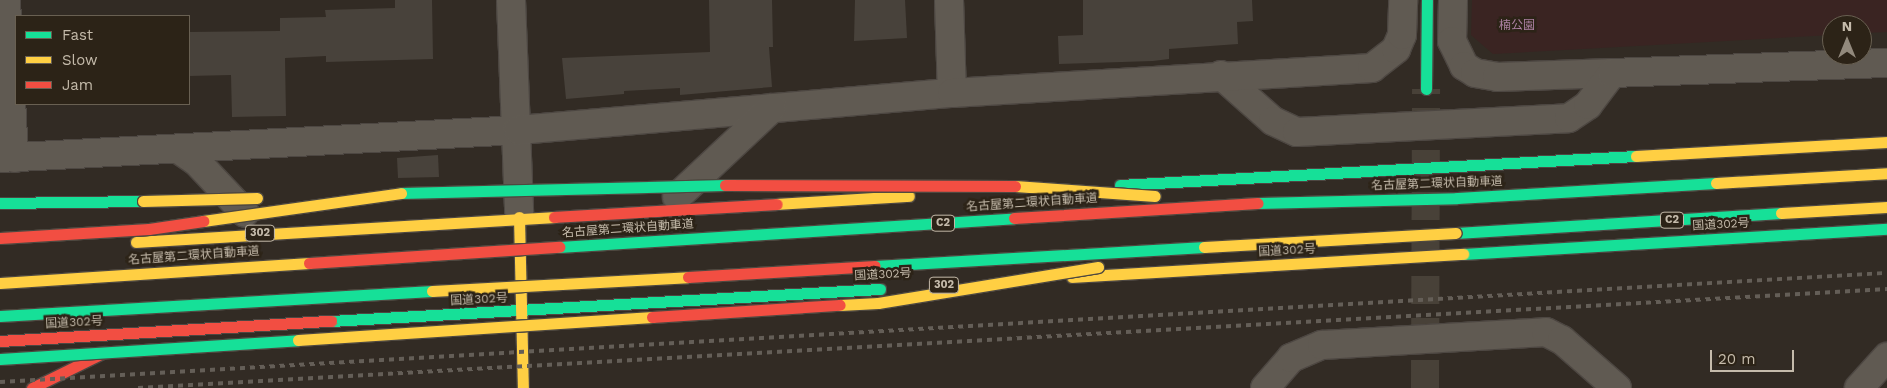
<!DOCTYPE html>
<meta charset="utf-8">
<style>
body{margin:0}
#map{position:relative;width:1887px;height:388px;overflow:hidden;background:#322b24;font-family:"Work Sans","Noto Sans JP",sans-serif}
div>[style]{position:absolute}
.green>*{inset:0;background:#3a2422}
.building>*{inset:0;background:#48423b}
.secondary-tunnel>*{height:28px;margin-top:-14px;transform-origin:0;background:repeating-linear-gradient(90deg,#484138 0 28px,transparent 0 42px)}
.roads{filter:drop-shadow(1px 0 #4d4742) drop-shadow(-1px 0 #4d4742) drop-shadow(0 1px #4d4742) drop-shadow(0 -1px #4d4742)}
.street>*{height:28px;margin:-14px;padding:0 14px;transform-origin:14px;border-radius:14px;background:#605a52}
.fast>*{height:11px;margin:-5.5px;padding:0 5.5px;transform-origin:5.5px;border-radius:5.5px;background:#16e098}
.slow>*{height:11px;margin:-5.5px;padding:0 5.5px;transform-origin:5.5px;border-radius:5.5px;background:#ffcf43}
.jam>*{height:11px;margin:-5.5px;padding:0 5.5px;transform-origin:5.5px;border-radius:5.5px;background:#f24e42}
.rail>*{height:4px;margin-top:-2px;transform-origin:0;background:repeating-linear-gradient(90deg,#645e57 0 5px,transparent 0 10px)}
.bridges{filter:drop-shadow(1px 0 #4e4840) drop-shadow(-1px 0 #4e4840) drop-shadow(0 1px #4e4840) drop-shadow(0 -1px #4e4840)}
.fast-bridge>*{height:11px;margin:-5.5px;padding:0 5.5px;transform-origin:5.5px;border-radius:5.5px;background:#16e098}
.slow-bridge>*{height:11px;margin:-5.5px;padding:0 5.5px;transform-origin:5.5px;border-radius:5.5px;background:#ffcf43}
.jam-bridge>*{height:11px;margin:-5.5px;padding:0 5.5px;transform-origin:5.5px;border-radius:5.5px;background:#f24e42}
span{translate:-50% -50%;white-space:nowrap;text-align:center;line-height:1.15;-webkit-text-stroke:5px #2c2317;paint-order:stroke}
.shield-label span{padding:1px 4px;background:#2c2317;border:1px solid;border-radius:4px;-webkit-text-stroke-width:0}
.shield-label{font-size:11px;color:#c5bbab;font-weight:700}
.park-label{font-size:12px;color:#ac81a3}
.street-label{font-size:12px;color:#c5bbab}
.legend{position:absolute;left:15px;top:15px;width:175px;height:90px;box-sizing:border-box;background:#2c2317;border:1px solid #696052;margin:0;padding:6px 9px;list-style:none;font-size:15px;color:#c5bbab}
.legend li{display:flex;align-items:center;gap:10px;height:25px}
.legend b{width:25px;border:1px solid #696052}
.north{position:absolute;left:1822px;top:15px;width:50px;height:50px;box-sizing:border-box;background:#2c2317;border:1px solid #696052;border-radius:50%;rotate:0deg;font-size:14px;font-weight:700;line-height:20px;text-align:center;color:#c5bbab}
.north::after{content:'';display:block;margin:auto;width:18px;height:22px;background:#92897c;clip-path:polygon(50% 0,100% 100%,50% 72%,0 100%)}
.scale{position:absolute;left:1710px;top:350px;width:84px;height:22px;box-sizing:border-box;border:2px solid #c5bbab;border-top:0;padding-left:6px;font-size:15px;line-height:18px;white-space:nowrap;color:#c5bbab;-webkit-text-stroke:4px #2c2317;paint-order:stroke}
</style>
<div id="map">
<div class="green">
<div style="clip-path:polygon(1472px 0,1887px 0,1887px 32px,1862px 33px,1862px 25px,1832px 25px,1832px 35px,1493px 54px,1471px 35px)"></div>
</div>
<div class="building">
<div style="clip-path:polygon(395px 0,432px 0,433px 59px,326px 62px,326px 56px,285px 58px,286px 116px,232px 117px,231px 75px,189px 76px,189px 32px,280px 31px,280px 18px,326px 17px,325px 10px,395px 8px)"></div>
<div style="clip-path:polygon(709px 0,772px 0,773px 47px,769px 47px,772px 87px,680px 95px,680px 88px,624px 91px,624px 94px,566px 99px,562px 58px,710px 52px)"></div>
<div style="clip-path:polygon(855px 0,905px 0,907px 38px,854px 41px)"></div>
<div style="clip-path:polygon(1083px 0,1252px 0,1253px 21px,1237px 22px,1238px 44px,1169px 49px,1169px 59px,1153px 61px,1059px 64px,1058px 36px,1083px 35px)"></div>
<div style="clip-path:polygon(438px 155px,439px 177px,398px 178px,397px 158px)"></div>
</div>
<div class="secondary-tunnel">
<div style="left:1425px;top:388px;width:299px;rotate:-89.8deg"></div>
</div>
<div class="roads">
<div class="street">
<div style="left:6px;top:0;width:158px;rotate:87.1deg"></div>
<div style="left:511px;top:0;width:213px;rotate:87.8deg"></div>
<div style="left:949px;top:0;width:93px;rotate:88.2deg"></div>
<div style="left:1453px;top:0;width:41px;rotate:91.4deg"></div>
<div style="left:1452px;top:41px;width:28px;rotate:64deg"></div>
<div style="left:1464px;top:66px;width:13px;rotate:32deg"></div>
<div style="left:1475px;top:73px;width:22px;rotate:10deg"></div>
<div style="left:1497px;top:77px;width:115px;rotate:-2deg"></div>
<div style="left:1221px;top:75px;width:69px;rotate:41.5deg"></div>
<div style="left:1273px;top:121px;width:26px;rotate:25deg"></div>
<div style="left:1297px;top:132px;width:272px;rotate:-2.9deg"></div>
<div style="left:1569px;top:118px;width:23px;rotate:-34deg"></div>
<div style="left:1588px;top:105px;width:40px;rotate:-53deg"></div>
<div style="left:1612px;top:73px;width:275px;rotate:-2.1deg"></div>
<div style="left:178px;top:149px;width:22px;rotate:34deg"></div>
<div style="left:196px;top:161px;width:71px;rotate:46.7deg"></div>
<div style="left:0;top:158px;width:519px;rotate:-3.09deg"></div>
<div style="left:518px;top:130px;width:436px;rotate:-4.9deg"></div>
<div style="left:952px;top:93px;width:421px;rotate:-3.4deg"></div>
<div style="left:1372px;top:68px;width:31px;rotate:-38deg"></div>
<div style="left:1396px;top:49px;width:15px;rotate:-67deg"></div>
<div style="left:1402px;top:35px;width:35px;rotate:-88deg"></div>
<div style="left:677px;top:197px;width:130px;rotate:-43.1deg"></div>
<div style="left:1265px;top:388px;width:40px;rotate:-49deg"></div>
<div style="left:1291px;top:358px;width:34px;rotate:-23deg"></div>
<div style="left:1322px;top:345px;width:224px;rotate:-3.3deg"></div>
<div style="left:1546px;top:332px;width:18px;rotate:27deg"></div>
<div style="left:1562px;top:340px;width:73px;rotate:41.1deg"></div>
<div style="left:1859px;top:388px;width:42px;rotate:-47.9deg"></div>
</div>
<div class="fast">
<div style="left:1426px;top:89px;width:89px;rotate:-89.4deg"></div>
<div style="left:1120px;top:185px;width:517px;rotate:-3.22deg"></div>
<div style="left:0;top:203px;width:143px;rotate:-0.8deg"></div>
<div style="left:1456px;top:233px;width:326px;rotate:-3.5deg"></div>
<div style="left:1463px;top:254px;width:425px;rotate:-3.4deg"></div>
<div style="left:331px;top:321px;width:550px;rotate:-3.34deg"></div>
</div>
<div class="slow">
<div style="left:1636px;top:156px;width:251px;rotate:-3.2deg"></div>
<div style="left:777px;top:204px;width:132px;rotate:-3.5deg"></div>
<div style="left:1781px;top:213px;width:106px;rotate:-3.2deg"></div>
<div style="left:519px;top:217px;width:171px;rotate:88.7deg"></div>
<div style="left:136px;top:242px;width:419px;rotate:-3.4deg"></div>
<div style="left:1072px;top:277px;width:392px;rotate:-3.4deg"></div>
</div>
<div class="jam">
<div style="left:554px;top:217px;width:223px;rotate:-3.3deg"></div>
<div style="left:0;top:341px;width:332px;rotate:-3.5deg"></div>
<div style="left:32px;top:388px;width:81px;rotate:-26.3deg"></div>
</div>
</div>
<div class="rail">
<div style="left:0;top:382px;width:1890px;rotate:-3.31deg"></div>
<div style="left:138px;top:388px;width:1752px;rotate:-3.24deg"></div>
</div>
<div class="bridges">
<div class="fast-bridge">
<div style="left:401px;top:193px;width:324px;rotate:-1.4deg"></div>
<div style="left:1258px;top:203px;width:199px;rotate:-1.4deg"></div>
<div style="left:1457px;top:198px;width:259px;rotate:-3.3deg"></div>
<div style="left:559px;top:247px;width:456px;rotate:-3.6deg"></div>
<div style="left:875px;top:266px;width:330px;rotate:-3.3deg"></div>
<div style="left:0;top:316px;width:433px;rotate:-3.3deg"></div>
<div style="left:0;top:359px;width:299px;rotate:-3.6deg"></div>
</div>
<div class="slow-bridge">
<div style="left:1716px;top:183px;width:171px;rotate:-3.3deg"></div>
<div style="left:1015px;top:186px;width:140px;rotate:4.1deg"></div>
<div style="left:143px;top:201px;width:114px;rotate:-1.5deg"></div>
<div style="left:203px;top:221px;width:200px;rotate:-8deg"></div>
<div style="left:1204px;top:247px;width:252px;rotate:-3.2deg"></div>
<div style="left:0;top:283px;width:310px;rotate:-3.7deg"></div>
<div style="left:432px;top:291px;width:256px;rotate:-3.1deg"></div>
<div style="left:840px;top:305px;width:38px;rotate:-3deg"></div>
<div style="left:878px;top:303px;width:223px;rotate:-9.3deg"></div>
<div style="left:298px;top:340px;width:355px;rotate:-3.7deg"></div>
</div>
<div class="jam-bridge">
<div style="left:725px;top:185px;width:290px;rotate:0.2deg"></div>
<div style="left:1014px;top:218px;width:244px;rotate:-3.5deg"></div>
<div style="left:0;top:238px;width:149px;rotate:-3.5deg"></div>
<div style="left:149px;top:229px;width:55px;rotate:-8.4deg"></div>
<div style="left:309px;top:263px;width:251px;rotate:-3.7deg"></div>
<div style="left:688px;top:277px;width:187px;rotate:-3.4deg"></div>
<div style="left:652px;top:317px;width:188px;rotate:-3.7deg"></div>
</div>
</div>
<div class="shield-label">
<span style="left:1672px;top:220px">C2</span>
<span style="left:943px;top:223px">C2</span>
<span style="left:260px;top:233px">302</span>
<span style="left:944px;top:285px">302</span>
</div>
<div class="park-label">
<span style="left:1517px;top:26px">楠公園</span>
</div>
<div class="street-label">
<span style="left:1437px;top:184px;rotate:-2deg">名古屋第二環状自動車道</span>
<span style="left:1032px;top:203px;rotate:-4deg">名古屋第二環状自動車道</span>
<span style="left:1721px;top:225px;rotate:-3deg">国道302号</span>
<span style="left:628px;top:229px;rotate:-4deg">名古屋第二環状自動車道</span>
<span style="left:1287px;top:251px;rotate:-3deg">国道302号</span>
<span style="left:194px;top:256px;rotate:-4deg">名古屋第二環状自動車道</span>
<span style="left:883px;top:275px;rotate:-3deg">国道302号</span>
<span style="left:479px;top:300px;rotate:-3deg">国道302号</span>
<span style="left:74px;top:323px;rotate:-3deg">国道302号</span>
</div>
<ul class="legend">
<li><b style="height:6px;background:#16e098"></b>Fast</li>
<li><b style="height:6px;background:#ffcf43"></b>Slow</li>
<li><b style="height:6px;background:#f24e42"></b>Jam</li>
</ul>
<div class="north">N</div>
<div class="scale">20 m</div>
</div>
